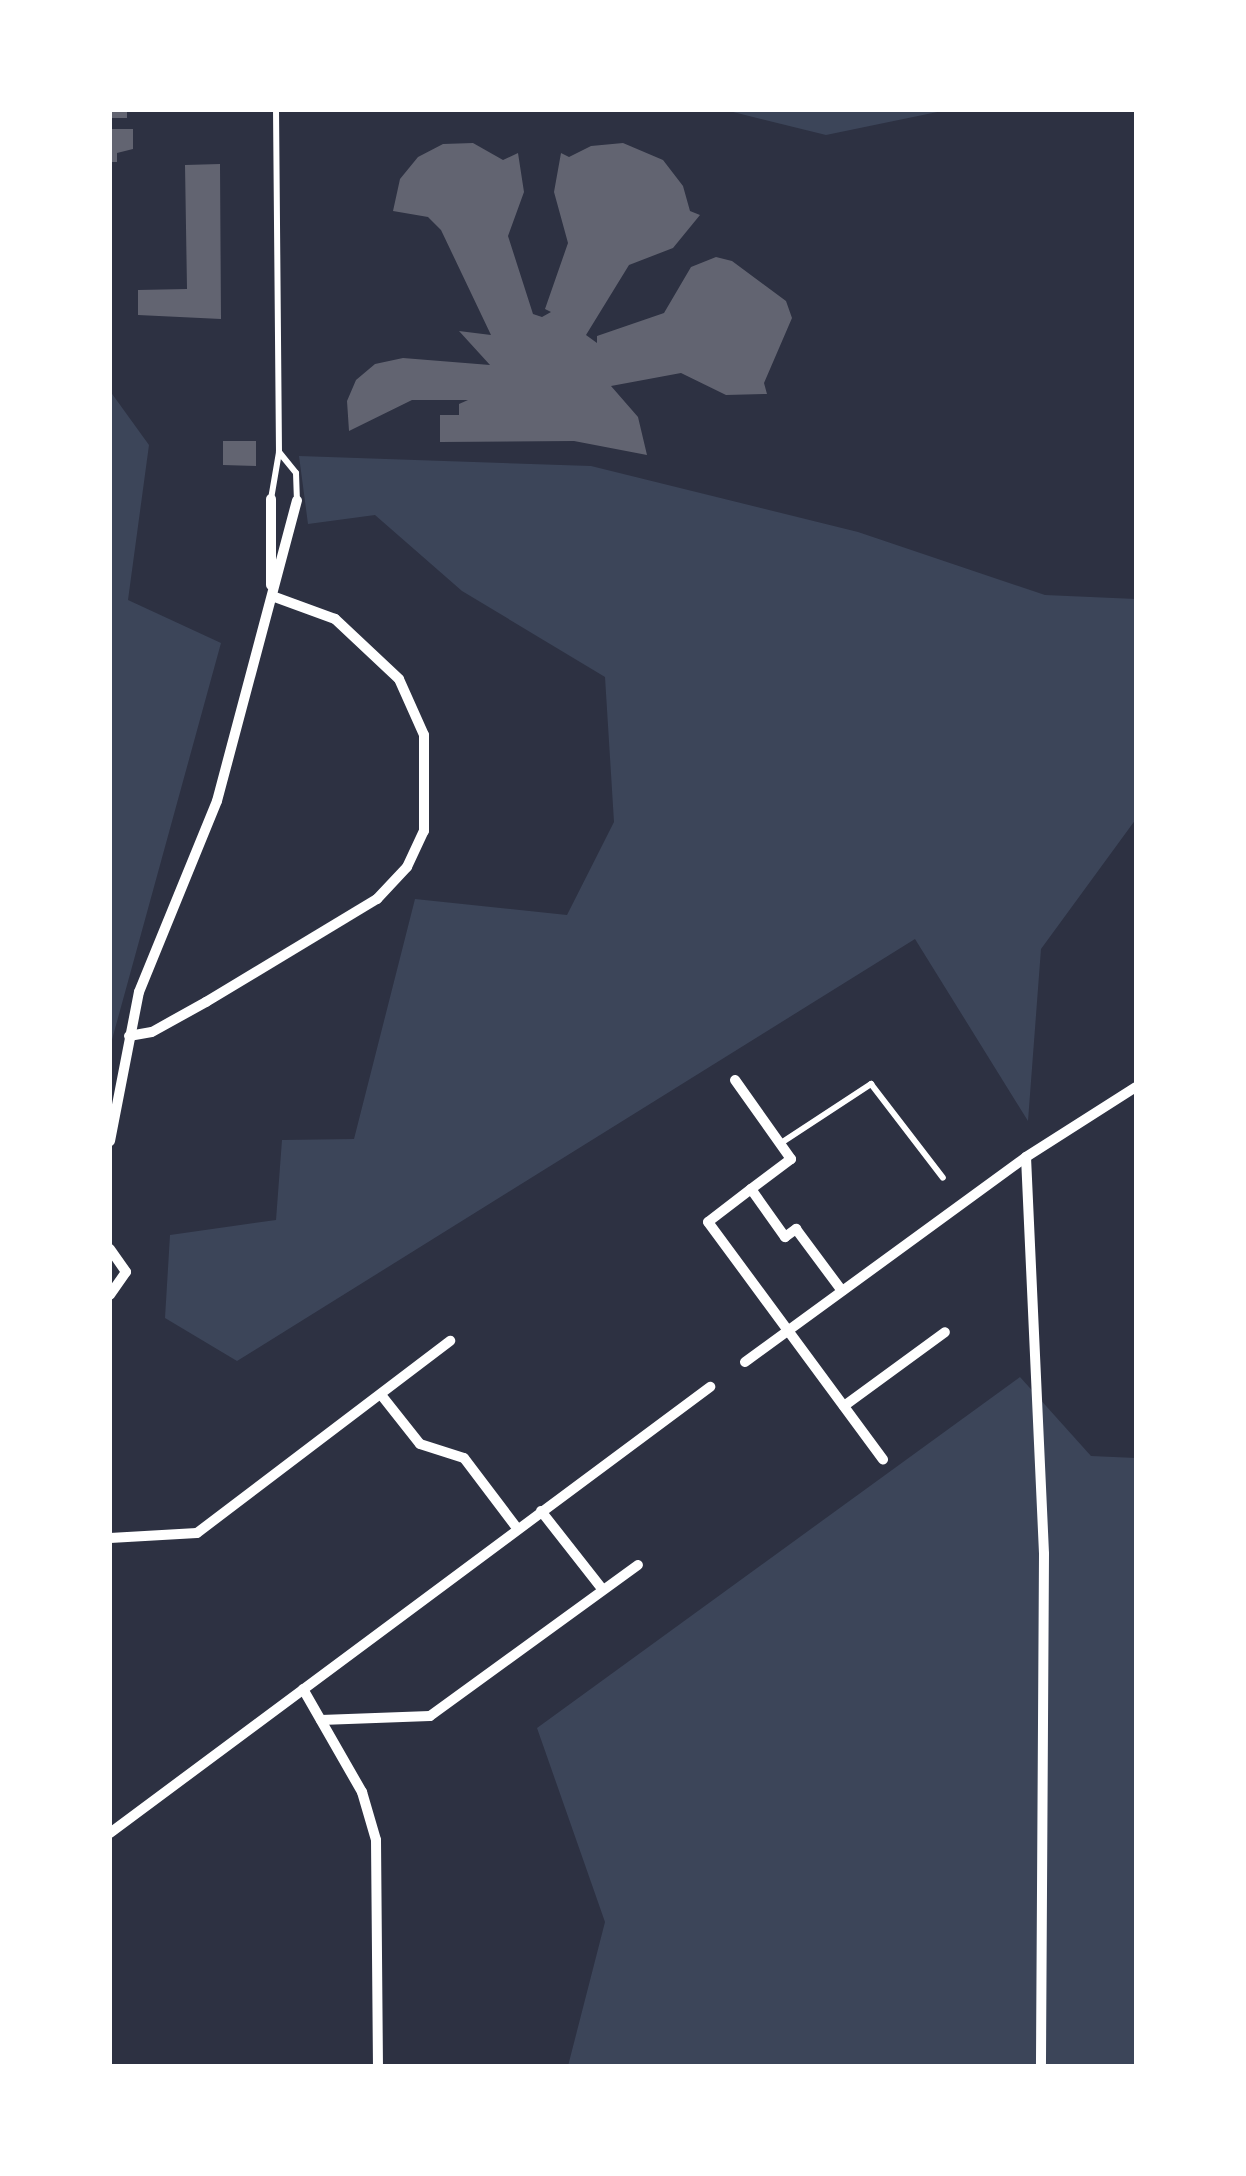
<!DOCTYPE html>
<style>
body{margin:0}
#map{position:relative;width:1246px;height:2176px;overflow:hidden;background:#2d3142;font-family:Cabin,sans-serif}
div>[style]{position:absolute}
.green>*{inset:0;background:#3c4559}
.building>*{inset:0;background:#626471}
.service>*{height:6px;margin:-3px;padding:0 3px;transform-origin:3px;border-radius:3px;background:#fff}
.minor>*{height:10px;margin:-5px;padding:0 5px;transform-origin:5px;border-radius:5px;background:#fff}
span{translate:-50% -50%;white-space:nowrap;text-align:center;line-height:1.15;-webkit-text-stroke:10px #fff;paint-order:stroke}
.frame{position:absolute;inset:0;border:112px solid #fff;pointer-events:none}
</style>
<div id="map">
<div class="green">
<div style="clip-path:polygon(725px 110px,947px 110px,826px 135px)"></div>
<div style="clip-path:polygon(110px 391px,149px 445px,128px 600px,221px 643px,110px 1047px)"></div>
<div style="clip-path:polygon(299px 456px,591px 466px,858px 532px,1045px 595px,1136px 599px,1136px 819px,1041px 949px,1028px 1121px,915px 939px,237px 1361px,165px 1318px,170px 1235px,276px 1220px,282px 1140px,354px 1139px,415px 899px,567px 915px,614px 822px,605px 677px,462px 591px,375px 515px,308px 524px)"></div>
<div style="clip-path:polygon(1020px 1377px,1091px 1456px,1136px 1458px,1136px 2066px,568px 2066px,605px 1922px,537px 1728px)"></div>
</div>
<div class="building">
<div style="clip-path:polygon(110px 110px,127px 110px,127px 118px,110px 118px)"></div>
<div style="clip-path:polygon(110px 129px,133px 129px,133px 149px,117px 153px,117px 162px,110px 162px)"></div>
<div style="clip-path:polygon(473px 143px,503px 160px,518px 153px,524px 192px,508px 236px,533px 314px,542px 317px,551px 312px,545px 309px,568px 243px,554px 192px,561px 153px,569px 157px,591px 146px,623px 143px,663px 160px,683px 186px,690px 211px,700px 215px,673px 248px,629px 265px,586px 335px,597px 343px,597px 336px,664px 313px,691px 267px,716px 257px,732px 261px,786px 301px,792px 318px,764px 383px,767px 394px,726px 395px,681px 373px,611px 386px,638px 417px,647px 455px,574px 441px,440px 442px,440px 415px,459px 415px,459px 404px,468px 400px,412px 400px,349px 431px,347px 401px,356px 380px,375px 364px,403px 358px,490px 365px,459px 331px,491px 335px,441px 230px,428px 217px,393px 211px,400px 179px,418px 157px,443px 144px)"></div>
<div style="clip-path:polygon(220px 164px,221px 319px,138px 315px,138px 290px,187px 289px,185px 165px)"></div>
<div style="clip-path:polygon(223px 441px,256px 441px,256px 466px,223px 465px)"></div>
</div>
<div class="service">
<div style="left:279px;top:452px;width:27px;rotate:51deg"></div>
<div style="left:296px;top:473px;width:27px;rotate:88deg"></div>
<div style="left:271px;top:499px;width:48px;rotate:-80.3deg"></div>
<div style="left:279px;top:452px;width:342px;rotate:-90.5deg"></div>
<div style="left:781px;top:1143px;width:108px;rotate:-33.2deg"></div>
<div style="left:871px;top:1084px;width:118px;rotate:52.5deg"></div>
</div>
<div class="minor">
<div style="left:271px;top:499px;width:86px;rotate:90deg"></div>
<div style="left:129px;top:1036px;width:23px;rotate:-10deg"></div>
<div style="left:152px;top:1032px;width:62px;rotate:-29.1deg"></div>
<div style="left:206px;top:1002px;width:200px;rotate:-31.1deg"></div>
<div style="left:377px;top:899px;width:44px;rotate:-46.8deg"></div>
<div style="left:407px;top:867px;width:40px;rotate:-65deg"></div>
<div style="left:424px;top:831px;width:96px;rotate:-90deg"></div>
<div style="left:424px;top:735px;width:61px;rotate:-114.1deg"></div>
<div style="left:399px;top:679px;width:88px;rotate:-136.8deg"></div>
<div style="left:335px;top:619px;width:67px;rotate:-159.9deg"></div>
<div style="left:735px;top:1080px;width:97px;rotate:54.7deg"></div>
<div style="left:791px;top:1159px;width:50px;rotate:143.1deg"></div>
<div style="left:751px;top:1189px;width:59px;rotate:54.7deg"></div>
<div style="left:785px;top:1237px;width:14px;rotate:-36deg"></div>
<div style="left:796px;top:1229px;width:77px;rotate:53.4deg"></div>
<div style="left:110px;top:1141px;width:152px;rotate:-79deg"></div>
<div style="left:139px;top:992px;width:206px;rotate:-67.8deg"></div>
<div style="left:217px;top:801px;width:311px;rotate:-75.1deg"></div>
<div style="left:1026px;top:1157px;width:397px;rotate:87.4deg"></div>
<div style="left:1044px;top:1554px;width:512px;rotate:90.34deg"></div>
<div style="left:751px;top:1189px;width:54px;rotate:142.5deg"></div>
<div style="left:708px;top:1222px;width:295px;rotate:53.6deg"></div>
<div style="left:110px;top:1249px;width:28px;rotate:55deg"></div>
<div style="left:126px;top:1272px;width:28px;rotate:125deg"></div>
<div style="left:745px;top:1362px;width:348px;rotate:-36.1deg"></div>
<div style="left:1026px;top:1157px;width:130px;rotate:-32.5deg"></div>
<div style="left:382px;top:1396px;width:61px;rotate:51.6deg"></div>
<div style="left:420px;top:1444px;width:46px;rotate:17.7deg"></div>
<div style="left:464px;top:1458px;width:88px;rotate:52.9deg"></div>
<div style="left:844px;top:1406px;width:125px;rotate:-36.2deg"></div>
<div style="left:541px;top:1511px;width:100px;rotate:51.9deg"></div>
<div style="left:110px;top:1538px;width:87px;rotate:-3.3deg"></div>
<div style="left:197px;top:1533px;width:318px;rotate:-37.2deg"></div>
<div style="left:303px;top:1689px;width:119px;rotate:60.2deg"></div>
<div style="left:362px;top:1792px;width:50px;rotate:73.7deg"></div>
<div style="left:376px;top:1840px;width:226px;rotate:89.5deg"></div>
<div style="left:321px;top:1720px;width:109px;rotate:-2.1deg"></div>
<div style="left:430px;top:1716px;width:257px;rotate:-36deg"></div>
<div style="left:110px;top:1833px;width:748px;rotate:-36.62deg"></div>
</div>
<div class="frame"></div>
</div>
